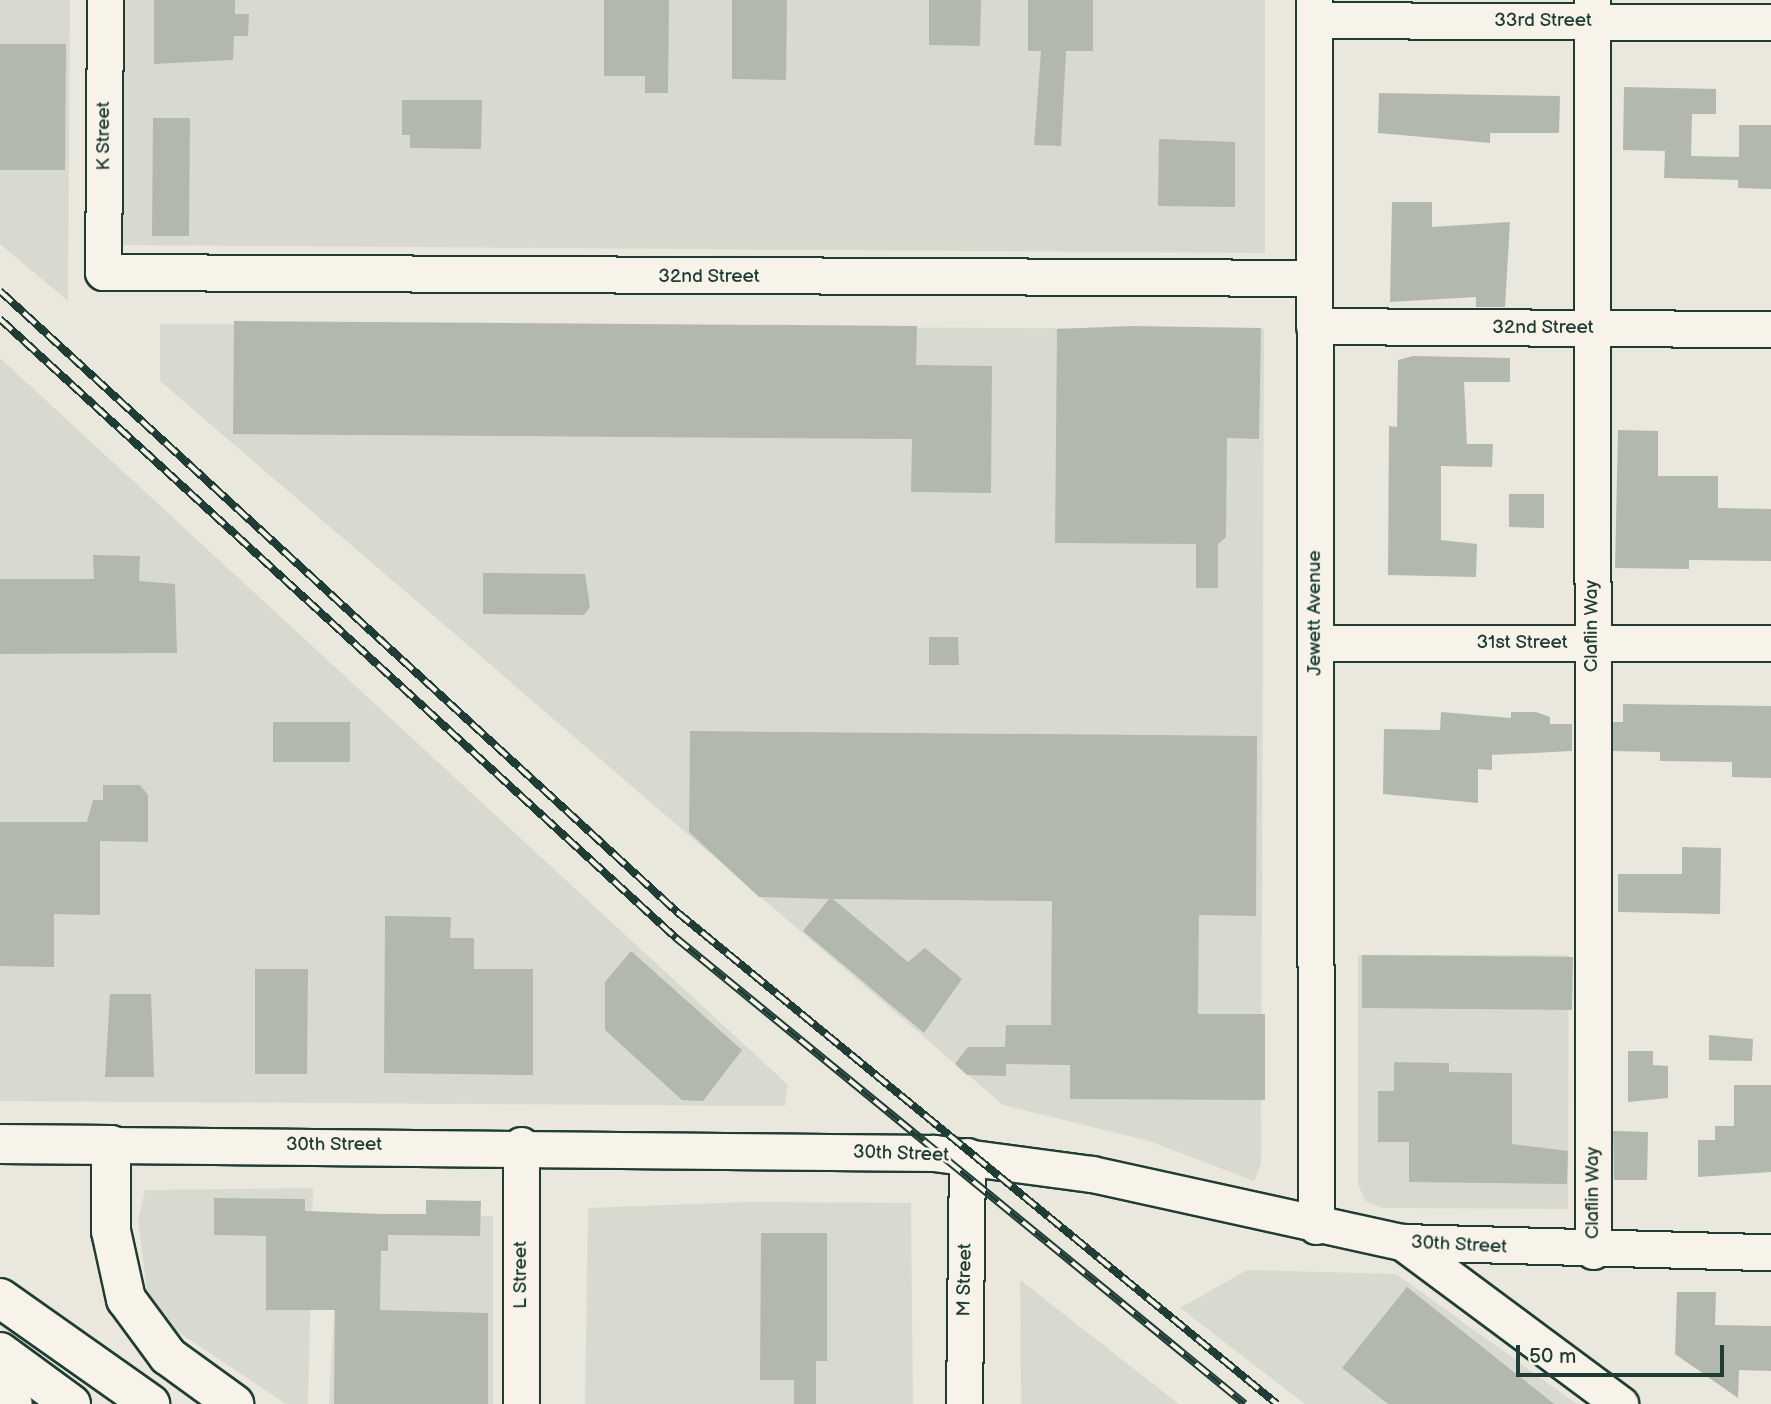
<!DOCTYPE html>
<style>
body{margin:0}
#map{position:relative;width:1771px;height:1404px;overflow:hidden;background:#eae8dd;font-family:"Balsamiq Sans",sans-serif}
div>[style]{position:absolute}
.built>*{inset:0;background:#d9dacf}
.building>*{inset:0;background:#b2b8ae}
.roads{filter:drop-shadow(2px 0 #1f3d34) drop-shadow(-2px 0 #1f3d34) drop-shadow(0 2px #1f3d34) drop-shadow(0 -2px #1f3d34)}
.minor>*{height:35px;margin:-17.5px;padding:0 17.5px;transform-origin:17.5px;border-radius:17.5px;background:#f7f3e8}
.major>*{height:38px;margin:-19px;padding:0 19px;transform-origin:19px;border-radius:19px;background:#f7f3e8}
.highway>*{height:38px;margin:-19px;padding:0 19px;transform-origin:19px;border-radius:19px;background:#f7f3e8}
.rail>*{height:8px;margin-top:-4px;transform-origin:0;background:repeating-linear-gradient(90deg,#f7f3e8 0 16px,#1f3d34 0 32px);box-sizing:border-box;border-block:2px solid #1f3d34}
span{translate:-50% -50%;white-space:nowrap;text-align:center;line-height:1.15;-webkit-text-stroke:5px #f7f3e8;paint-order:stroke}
.street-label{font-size:19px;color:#1f3d34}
.scale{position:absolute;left:1516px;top:1345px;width:208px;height:32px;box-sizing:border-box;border:4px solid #1f3d34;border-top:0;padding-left:9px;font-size:21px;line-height:24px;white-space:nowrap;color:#1f3d34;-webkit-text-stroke:5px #f7f3e8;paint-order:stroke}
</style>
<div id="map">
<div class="built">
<div style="clip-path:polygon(0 0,70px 0,68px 301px,0 244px)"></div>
<div style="clip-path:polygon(121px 0,1265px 0,1265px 253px,119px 245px)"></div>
<div style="clip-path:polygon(160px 324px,1264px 329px,1261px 1164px,1254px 1181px,1149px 1141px,1003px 1105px,160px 381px)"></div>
<div style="clip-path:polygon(0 358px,788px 1085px,785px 1106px,0 1101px)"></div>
<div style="clip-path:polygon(1358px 955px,1569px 955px,1568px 1209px,1383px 1208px,1366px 1201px,1358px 1185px)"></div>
<div style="clip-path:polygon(313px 1188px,308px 1404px,286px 1404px,172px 1328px,147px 1290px,138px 1219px,145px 1190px)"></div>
<div style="clip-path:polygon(747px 1202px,911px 1203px,913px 1404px,585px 1404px,588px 1208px)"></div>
<div style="clip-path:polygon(339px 1216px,493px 1216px,493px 1404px,329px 1404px)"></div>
<div style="clip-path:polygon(1247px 1270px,1396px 1274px,1577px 1404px,1305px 1404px,1180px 1308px)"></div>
<div style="clip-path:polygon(1020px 1280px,1179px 1404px,1021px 1404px)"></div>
</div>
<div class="building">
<div style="clip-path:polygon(154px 0,235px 0,235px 14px,249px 14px,248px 36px,234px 36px,233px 60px,154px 64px)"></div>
<div style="clip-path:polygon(604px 0,669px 0,668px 93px,645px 93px,645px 76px,604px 76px)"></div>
<div style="clip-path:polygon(732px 0,787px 0,786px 80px,732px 79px)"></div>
<div style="clip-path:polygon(929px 0,981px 0,980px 46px,929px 45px)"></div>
<div style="clip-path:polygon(1028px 0,1093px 0,1093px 51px,1066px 51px,1061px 146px,1034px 145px,1041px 51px,1028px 51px)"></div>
<div style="clip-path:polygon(0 44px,66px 44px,65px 170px,0 170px)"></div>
<div style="clip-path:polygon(1624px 87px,1716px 89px,1716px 114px,1692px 114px,1691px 156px,1739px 157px,1739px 125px,1771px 125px,1771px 189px,1738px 188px,1738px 180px,1664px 178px,1665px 151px,1623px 150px)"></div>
<div style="clip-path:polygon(1379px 93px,1560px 96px,1559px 133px,1490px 133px,1490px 143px,1378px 133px)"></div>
<div style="clip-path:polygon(402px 100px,482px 100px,481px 149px,410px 148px,410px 135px,402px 135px)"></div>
<div style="clip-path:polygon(153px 118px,190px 118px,189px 236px,152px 236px)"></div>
<div style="clip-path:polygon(1159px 139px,1235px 142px,1235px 207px,1158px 206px)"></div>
<div style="clip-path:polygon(1392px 202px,1432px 202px,1432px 227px,1510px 222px,1505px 307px,1476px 307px,1476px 297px,1390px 302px)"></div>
<div style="clip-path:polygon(234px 321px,917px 326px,916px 365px,992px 366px,991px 493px,911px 492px,912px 439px,233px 434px)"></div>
<div style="clip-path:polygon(1131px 326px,1261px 328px,1259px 439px,1227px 438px,1226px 537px,1218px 544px,1218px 588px,1196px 588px,1196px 544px,1055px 543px,1057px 329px)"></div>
<div style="clip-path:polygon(1413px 356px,1510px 358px,1510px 382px,1464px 382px,1467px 444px,1493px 444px,1492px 467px,1441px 466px,1441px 540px,1477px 544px,1476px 577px,1388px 575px,1389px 426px,1397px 427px,1398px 360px)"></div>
<div style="clip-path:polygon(1618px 430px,1658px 431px,1658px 476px,1718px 476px,1718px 508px,1771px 509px,1771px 561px,1689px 560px,1689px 569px,1615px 568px)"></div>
<div style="clip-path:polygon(1509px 494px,1544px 494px,1544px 528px,1509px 527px)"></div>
<div style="clip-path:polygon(93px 555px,140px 556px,139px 581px,175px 584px,177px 653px,0 654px,0 579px,94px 579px)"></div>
<div style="clip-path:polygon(483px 573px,585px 574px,590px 607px,584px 615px,483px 614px)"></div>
<div style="clip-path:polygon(929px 637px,958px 637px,959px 665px,929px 665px)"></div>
<div style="clip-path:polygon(1623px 704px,1771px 706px,1771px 778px,1732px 777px,1732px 762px,1660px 761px,1660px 752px,1613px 751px,1613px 722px,1623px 722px)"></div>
<div style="clip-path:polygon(1441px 712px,1511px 718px,1511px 712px,1536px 712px,1550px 717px,1550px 724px,1572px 724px,1572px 751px,1492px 755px,1492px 770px,1478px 769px,1478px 803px,1383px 794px,1384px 729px,1440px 730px)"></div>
<div style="clip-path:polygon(273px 722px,350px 722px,350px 762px,273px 762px)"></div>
<div style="clip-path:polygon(690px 731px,1257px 736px,1256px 916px,1199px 915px,1198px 1014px,1265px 1014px,1265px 1100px,1070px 1099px,1070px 1065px,1006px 1064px,1006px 1076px,967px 1075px,955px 1064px,968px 1047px,1005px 1047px,1006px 1025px,1051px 1025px,1052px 901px,833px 899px,908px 962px,925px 948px,962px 979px,924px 1033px,803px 931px,829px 899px,759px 897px,689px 832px)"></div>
<div style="clip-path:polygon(103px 785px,140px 785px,148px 795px,148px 842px,100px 841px,100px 915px,54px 914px,54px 967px,0 966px,0 822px,87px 822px,93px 800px,103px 800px)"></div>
<div style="clip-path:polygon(1682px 847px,1721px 848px,1720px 914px,1618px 912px,1618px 874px,1682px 874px)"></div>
<div style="clip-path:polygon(385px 916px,451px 917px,450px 938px,474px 938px,474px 969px,533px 969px,533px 1075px,384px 1073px)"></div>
<div style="clip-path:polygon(631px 951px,742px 1050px,703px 1101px,682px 1100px,605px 1030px,605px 982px)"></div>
<div style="clip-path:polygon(1362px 955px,1573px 957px,1572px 1010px,1362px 1008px)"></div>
<div style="clip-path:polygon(255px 969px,308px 969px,307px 1074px,255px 1074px)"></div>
<div style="clip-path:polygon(110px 994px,151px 994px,154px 1077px,105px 1077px)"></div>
<div style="clip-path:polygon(1709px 1035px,1753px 1039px,1752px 1061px,1709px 1060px)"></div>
<div style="clip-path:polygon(1628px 1051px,1653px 1051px,1653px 1065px,1668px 1066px,1668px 1098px,1628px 1102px)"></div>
<div style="clip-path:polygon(1394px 1062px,1449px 1063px,1449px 1072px,1512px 1073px,1512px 1144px,1568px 1151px,1567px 1184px,1409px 1182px,1409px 1142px,1378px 1142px,1378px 1091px,1394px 1091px)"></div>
<div style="clip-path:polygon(1734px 1085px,1771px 1085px,1771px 1172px,1698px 1177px,1698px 1140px,1715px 1140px,1715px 1126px,1734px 1126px)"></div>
<div style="clip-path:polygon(1613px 1131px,1648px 1132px,1647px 1180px,1614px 1180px)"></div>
<div style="clip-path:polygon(214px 1198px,305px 1199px,305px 1211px,384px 1214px,426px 1214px,426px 1200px,481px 1201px,480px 1236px,388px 1235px,388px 1251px,381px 1251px,380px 1310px,488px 1313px,488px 1404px,334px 1404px,335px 1310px,266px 1310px,266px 1236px,214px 1235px)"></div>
<div style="clip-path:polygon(761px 1233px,827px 1233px,827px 1361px,816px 1361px,816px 1404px,794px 1404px,794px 1380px,760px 1380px)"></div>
<div style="clip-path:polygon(1407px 1287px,1554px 1404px,1388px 1404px,1342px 1368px)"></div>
<div style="clip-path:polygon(1677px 1292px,1716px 1292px,1715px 1325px,1771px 1326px,1771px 1371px,1739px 1370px,1738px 1398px,1675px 1354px)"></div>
</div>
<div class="roads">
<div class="minor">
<div style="left:105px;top:0;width:272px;rotate:90.4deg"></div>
<div style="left:103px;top:272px;width:1211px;rotate:0.28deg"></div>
<div style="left:1314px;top:0;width:1226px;rotate:89.91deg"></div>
<div style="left:1592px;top:0;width:1251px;rotate:89.95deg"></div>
<div style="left:1314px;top:20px;width:457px;rotate:0.3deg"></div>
<div style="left:1314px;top:326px;width:457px;rotate:0.4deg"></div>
<div style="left:1316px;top:643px;width:455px"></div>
<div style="left:111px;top:1145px;width:823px;rotate:0.56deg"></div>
<div style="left:934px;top:1153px;width:159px;rotate:7.6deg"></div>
<div style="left:1092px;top:1174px;width:317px;rotate:12.4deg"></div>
<div style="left:1402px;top:1242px;width:369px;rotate:1.6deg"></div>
<div style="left:521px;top:1145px;width:259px;rotate:90deg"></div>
<div style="left:1402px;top:1242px;width:272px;rotate:36.6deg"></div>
<div style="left:964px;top:1404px;width:248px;rotate:-89.3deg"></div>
</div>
<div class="major">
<div style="left:0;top:1144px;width:111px;rotate:0.5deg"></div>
<div style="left:0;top:1394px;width:16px;rotate:38deg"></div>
</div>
<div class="highway">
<div style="left:111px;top:1145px;width:86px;rotate:90deg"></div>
<div style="left:111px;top:1231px;width:70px;rotate:77.6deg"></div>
<div style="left:126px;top:1299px;width:71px;rotate:53.6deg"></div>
<div style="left:168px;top:1356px;width:82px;rotate:36deg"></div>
<div style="left:0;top:1298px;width:184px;rotate:35.2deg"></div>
<div style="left:0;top:1352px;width:88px;rotate:36.2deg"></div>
</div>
</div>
<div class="rail">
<div style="left:0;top:291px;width:919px;rotate:42.53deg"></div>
<div style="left:677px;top:912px;width:776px;rotate:39.35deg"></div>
<div style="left:0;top:319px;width:917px;rotate:42.48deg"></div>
<div style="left:676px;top:938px;width:735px;rotate:39.32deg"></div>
</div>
<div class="street-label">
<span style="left:1543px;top:21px">33rd Street</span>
<span style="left:104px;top:136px;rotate:-90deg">K Street</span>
<span style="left:709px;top:277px">32nd Street</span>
<span style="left:1543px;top:328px">32nd Street</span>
<span style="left:1315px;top:613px;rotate:-90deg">Jewett Avenue</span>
<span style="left:1592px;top:626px;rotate:-90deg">Claflin Way</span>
<span style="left:1522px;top:643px">31st Street</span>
<span style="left:334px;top:1145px">30th Street</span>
<span style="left:901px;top:1154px;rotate:2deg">30th Street</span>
<span style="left:1593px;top:1193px;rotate:-90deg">Claflin Way</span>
<span style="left:1459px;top:1245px;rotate:3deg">30th Street</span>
<span style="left:521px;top:1275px;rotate:-90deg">L Street</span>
<span style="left:965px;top:1280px;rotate:-89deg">M Street</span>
</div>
<div class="scale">50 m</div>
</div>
